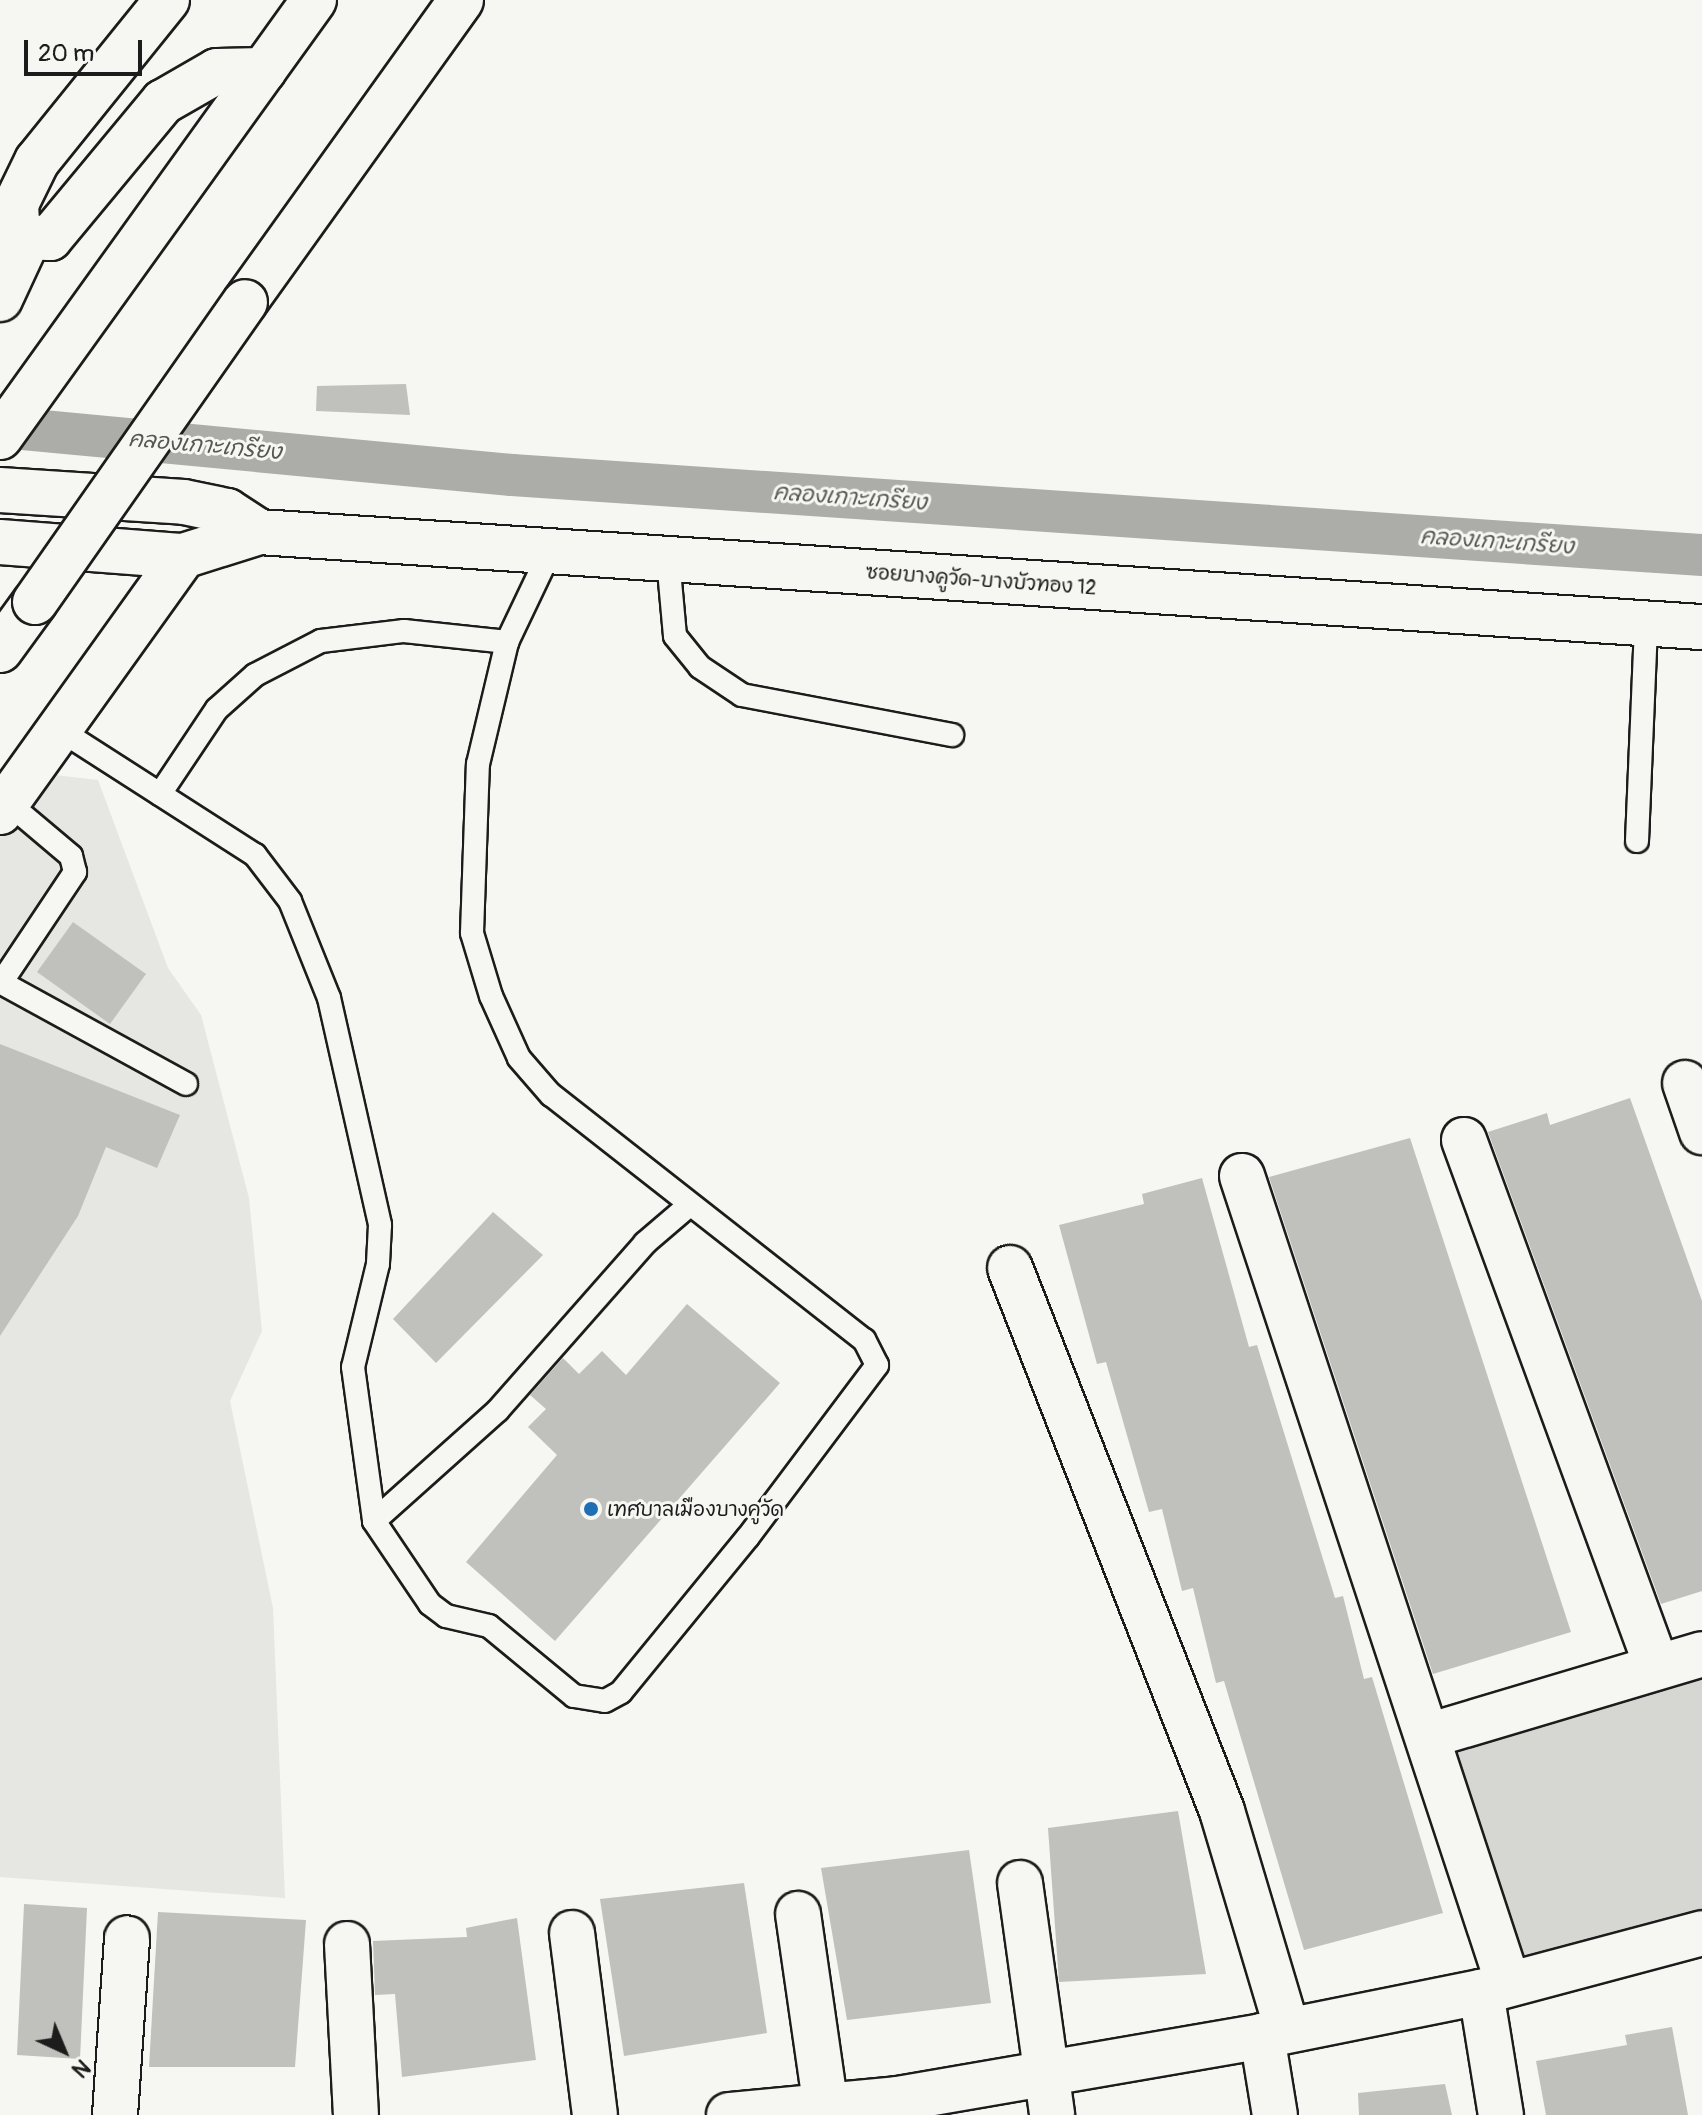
<!DOCTYPE html>
<meta charset="utf-8">
<style>
body{margin:0}
#map{position:relative;width:1702px;height:2115px;overflow:hidden;background:#f6f6f2;font-family:Pangolin,"Playpen Sans Thai",sans-serif}
div>[style]{position:absolute}
.built>*{inset:0;background:#e6e6e2}
.green>*{inset:0;background:#d6d6d2}
.canal>*{height:42px;margin:-21px;padding:0 21px;transform-origin:21px;border-radius:21px;background:#acaca9}
.building>*{inset:0;background:#c0c0bd}
.roads{filter:drop-shadow(2px 0 #1c1c1c) drop-shadow(-2px 0 #1c1c1c) drop-shadow(0 2px #1c1c1c) drop-shadow(0 -2px #1c1c1c)}
.lane>*{height:22px;margin:-11px;padding:0 11px;transform-origin:11px;border-radius:11px;background:#f6f6f2}
.street>*{height:44px;margin:-22px;padding:0 22px;transform-origin:22px;border-radius:22px;background:#f6f6f2}
.primary>*{height:44px;margin:-22px;padding:0 22px;transform-origin:22px;border-radius:22px;background:#f6f6f2}
.bridges{filter:drop-shadow(2px 0 #1c1c1c) drop-shadow(-2px 0 #1c1c1c) drop-shadow(0 2px #1c1c1c) drop-shadow(0 -2px #1c1c1c)}
.primary-bridge>*{height:44px;margin:-22px;padding:0 22px;transform-origin:22px;border-radius:22px;background:#f6f6f2}
.dots>*{width:22px;height:22px;translate:-50% -50%;box-sizing:border-box;border:4px solid #f6f6f2;border-radius:50%}
span{translate:-50% -50%;white-space:nowrap;text-align:center;line-height:1.15;-webkit-text-stroke:6px #f6f6f2;paint-order:stroke}
.street-label{font-size:20px;color:#1c1c1c}
.poi-label{font-size:20px;color:#1c1c1c}
.left{translate:0 -50%;text-align:left}
.water-label{font-size:22px;color:#565654;font-style:italic}
.north{position:absolute;left:24px;top:2011px;width:80px;height:80px;-webkit-text-stroke:6px #f6f6f2;paint-order:stroke;rotate:136deg;font-size:22px;font-weight:700;line-height:32px;text-align:center;color:#1c1c1c}
.north::after{content:'';display:block;margin:auto;width:28px;height:36px;background:#1c1c1c;clip-path:polygon(50% 0,100% 100%,50% 72%,0 100%)}
.scale{position:absolute;left:24px;top:40px;width:118px;height:36px;box-sizing:border-box;border:4px solid #1c1c1c;border-top:0;padding-left:10px;font-size:24px;line-height:28px;white-space:nowrap;color:#1c1c1c;-webkit-text-stroke:6px #f6f6f2;paint-order:stroke}
</style>
<div id="map">
<div class="built">
<div style="clip-path:polygon(29px 772px,98px 780px,168px 968px,201px 1015px,249px 1198px,262px 1331px,230px 1401px,273px 1608px,285px 1898px,0 1877px,0 812px)"></div>
</div>
<div class="green">
<div style="clip-path:polygon(1702px 1634px,1702px 1932px,1503px 1972px,1421px 1721px)"></div>
</div>
<div class="canal">
<div style="left:0;top:427px;width:514px;rotate:5.36deg"></div>
<div style="left:512px;top:475px;width:1193px;rotate:3.85deg"></div>
</div>
<div class="building">
<div style="clip-path:polygon(406px 384px,410px 415px,316px 411px,317px 386px)"></div>
<div style="clip-path:polygon(73px 922px,146px 974px,110px 1024px,37px 972px)"></div>
<div style="clip-path:polygon(0 1044px,180px 1115px,157px 1168px,106px 1147px,78px 1216px,0 1336px)"></div>
<div style="clip-path:polygon(1630px 1098px,1702px 1301px,1702px 1591px,1661px 1604px,1488px 1132px,1547px 1113px,1550px 1125px)"></div>
<div style="clip-path:polygon(1410px 1138px,1571px 1632px,1433px 1674px,1269px 1177px)"></div>
<div style="clip-path:polygon(1202px 1178px,1249px 1347px,1257px 1345px,1335px 1598px,1343px 1596px,1364px 1679px,1372px 1677px,1443px 1913px,1304px 1950px,1224px 1681px,1216px 1683px,1193px 1588px,1182px 1591px,1162px 1509px,1149px 1512px,1106px 1362px,1097px 1364px,1059px 1225px,1144px 1204px,1142px 1194px)"></div>
<div style="clip-path:polygon(493px 1212px,543px 1255px,436px 1363px,393px 1319px)"></div>
<div style="clip-path:polygon(687px 1304px,780px 1383px,555px 1641px,466px 1562px,557px 1455px,528px 1427px,546px 1409px,530px 1395px,563px 1358px,579px 1374px,602px 1351px,626px 1375px)"></div>
<div style="clip-path:polygon(1178px 1811px,1206px 1974px,1059px 1982px,1048px 1828px)"></div>
<div style="clip-path:polygon(969px 1850px,991px 2003px,847px 2020px,821px 1868px)"></div>
<div style="clip-path:polygon(744px 1883px,767px 2033px,624px 2056px,600px 1899px)"></div>
<div style="clip-path:polygon(24px 1904px,87px 1908px,80px 2059px,17px 2055px)"></div>
<div style="clip-path:polygon(158px 1912px,306px 1920px,295px 2067px,149px 2067px)"></div>
<div style="clip-path:polygon(517px 1918px,536px 2060px,402px 2077px,395px 1994px,375px 1995px,373px 1941px,467px 1937px,466px 1928px)"></div>
<div style="clip-path:polygon(1672px 2027px,1688px 2115px,1546px 2115px,1536px 2061px,1627px 2045px,1625px 2035px)"></div>
<div style="clip-path:polygon(1445px 2084px,1452px 2115px,1359px 2115px,1358px 2093px)"></div>
</div>
<div class="roads">
<div class="lane">
<div style="left:668px;top:559px;width:77px;rotate:84.8deg"></div>
<div style="left:675px;top:636px;width:40px;rotate:51deg"></div>
<div style="left:700px;top:667px;width:50px;rotate:33.7deg"></div>
<div style="left:742px;top:695px;width:214px;rotate:10.8deg"></div>
<div style="left:60px;top:730px;width:232px;rotate:32.7deg"></div>
<div style="left:255px;top:855px;width:58px;rotate:52.7deg"></div>
<div style="left:290px;top:901px;width:105px;rotate:68.1deg"></div>
<div style="left:329px;top:998px;width:233px;rotate:77.3deg"></div>
<div style="left:380px;top:1225px;width:39px;rotate:93deg"></div>
<div style="left:378px;top:1264px;width:106px;rotate:103.6deg"></div>
<div style="left:353px;top:1367px;width:155px;rotate:82.2deg"></div>
<div style="left:374px;top:1521px;width:166px;rotate:-41.8deg"></div>
<div style="left:498px;top:1410px;width:222px;rotate:-48.6deg"></div>
<div style="left:645px;top:1243px;width:55px;rotate:-40.6deg"></div>
<div style="left:160px;top:794px;width:102px;rotate:-56.2deg"></div>
<div style="left:217px;top:709px;width:51px;rotate:-41.8deg"></div>
<div style="left:255px;top:675px;width:74px;rotate:-27.3deg"></div>
<div style="left:321px;top:641px;width:84px;rotate:-6.9deg"></div>
<div style="left:404px;top:631px;width:104px;rotate:6.1deg"></div>
<div style="left:1637px;top:841px;width:218px;rotate:-87.6deg"></div>
<div style="left:3px;top:980px;width:130px;rotate:-56.3deg"></div>
<div style="left:75px;top:872px;width:16px;rotate:-104deg"></div>
<div style="left:71px;top:856px;width:84px;rotate:-139.8deg"></div>
<div style="left:0;top:982px;width:212px;rotate:28.7deg"></div>
<div style="left:374px;top:1521px;width:100px;rotate:56deg"></div>
<div style="left:430px;top:1604px;width:20px;rotate:37deg"></div>
<div style="left:446px;top:1616px;width:44px;rotate:13.1deg"></div>
<div style="left:489px;top:1626px;width:110px;rotate:39.5deg"></div>
<div style="left:574px;top:1696px;width:31px;rotate:9deg"></div>
<div style="left:605px;top:1701px;width:18px;rotate:-29deg"></div>
<div style="left:621px;top:1692px;width:200px;rotate:-50.7deg"></div>
<div style="left:748px;top:1537px;width:215px;rotate:-53.1deg"></div>
<div style="left:877px;top:1365px;width:28px;rotate:-117deg"></div>
<div style="left:864px;top:1340px;width:397px;rotate:-141.9deg"></div>
<div style="left:551px;top:1095px;width:49px;rotate:-130.9deg"></div>
<div style="left:519px;top:1058px;width:68px;rotate:-114.3deg"></div>
<div style="left:491px;top:996px;width:66px;rotate:-106.8deg"></div>
<div style="left:472px;top:933px;width:169px;rotate:-88deg"></div>
<div style="left:478px;top:764px;width:125px;rotate:-76.6deg"></div>
<div style="left:507px;top:642px;width:100px;rotate:-64.5deg"></div>
</div>
<div class="street">
<div style="left:167px;top:0;width:207px;rotate:128.9deg"></div>
<div style="left:37px;top:161px;width:48px;rotate:116deg"></div>
<div style="left:16px;top:204px;width:33px;rotate:87deg"></div>
<div style="left:18px;top:237px;width:32px;rotate:2deg"></div>
<div style="left:50px;top:238px;width:177px;rotate:-50.3deg"></div>
<div style="left:163px;top:102px;width:62px;rotate:-29.9deg"></div>
<div style="left:217px;top:71px;width:47px;rotate:-1.2deg"></div>
<div style="left:0;top:299px;width:62px;rotate:-65.1deg"></div>
<div style="left:0;top:490px;width:184px;rotate:3.7deg"></div>
<div style="left:184px;top:502px;width:44px;rotate:11.8deg"></div>
<div style="left:227px;top:511px;width:38px;rotate:33deg"></div>
<div style="left:0;top:542px;width:184px;rotate:4.4deg"></div>
<div style="left:183px;top:556px;width:80px;rotate:-17.5deg"></div>
<div style="left:259px;top:532px;width:1446px;rotate:3.77deg"></div>
<div style="left:1685px;top:1083px;width:52px;rotate:70.9deg"></div>
<div style="left:1464px;top:1140px;width:561px;rotate:69.89deg"></div>
<div style="left:1242px;top:1176px;width:850px;rotate:71.76deg"></div>
<div style="left:1010px;top:1268px;width:583px;rotate:68.67deg"></div>
<div style="left:1222px;top:1811px;width:227px;rotate:73.4deg"></div>
<div style="left:1431px;top:1735px;width:283px;rotate:-16.6deg"></div>
<div style="left:1020px;top:1883px;width:234px;rotate:82.1deg"></div>
<div style="left:798px;top:1914px;width:203px;rotate:81.8deg"></div>
<div style="left:572px;top:1933px;width:183px;rotate:82.8deg"></div>
<div style="left:347px;top:1944px;width:171px;rotate:87deg"></div>
<div style="left:1481px;top:1992px;width:125px;rotate:80.8deg"></div>
<div style="left:1262px;top:2036px;width:80px;rotate:80.7deg"></div>
<div style="left:115px;top:2115px;width:177px;rotate:-86.1deg"></div>
<div style="left:729px;top:2115px;width:170px;rotate:-5.4deg"></div>
<div style="left:898px;top:2099px;width:369px;rotate:-9.8deg"></div>
<div style="left:1262px;top:2036px;width:223px;rotate:-11.4deg"></div>
<div style="left:1481px;top:1992px;width:229px;rotate:-14.9deg"></div>
</div>
<div class="primary">
<div style="left:245px;top:302px;width:371px;rotate:-54.4deg"></div>
<div style="left:0;top:437px;width:538px;rotate:-54.3deg"></div>
<div style="left:0;top:650px;width:59px;rotate:-53.9deg"></div>
<div style="left:0;top:812px;width:315px;rotate:-54.4deg"></div>
</div>
</div>
<div class="bridges">
<div class="primary-bridge">
<div style="left:35px;top:602px;width:366px;rotate:-55deg"></div>
</div>
</div>
<div class="dots">
<div style="left:591px;top:1509px;background:#1f6fb2"></div>
</div>
<div class="street-label">
<span style="left:981px;top:580px;rotate:4deg">ซอยบางคูวัด-บางบัวทอง 12</span>
</div>
<div class="poi-label">
<span class="left" style="left:607px;top:1509px">เทศบาลเมืองบางคูวัด</span>
</div>
<div class="water-label">
<span style="left:205px;top:446px;rotate:5deg">คลองเกาะเกรียง</span>
<span style="left:850px;top:498px;rotate:4deg">คลองเกาะเกรียง</span>
<span style="left:1497px;top:542px;rotate:4deg">คลองเกาะเกรียง</span>
</div>
<div class="north">N</div>
<div class="scale">20 m</div>
</div>
